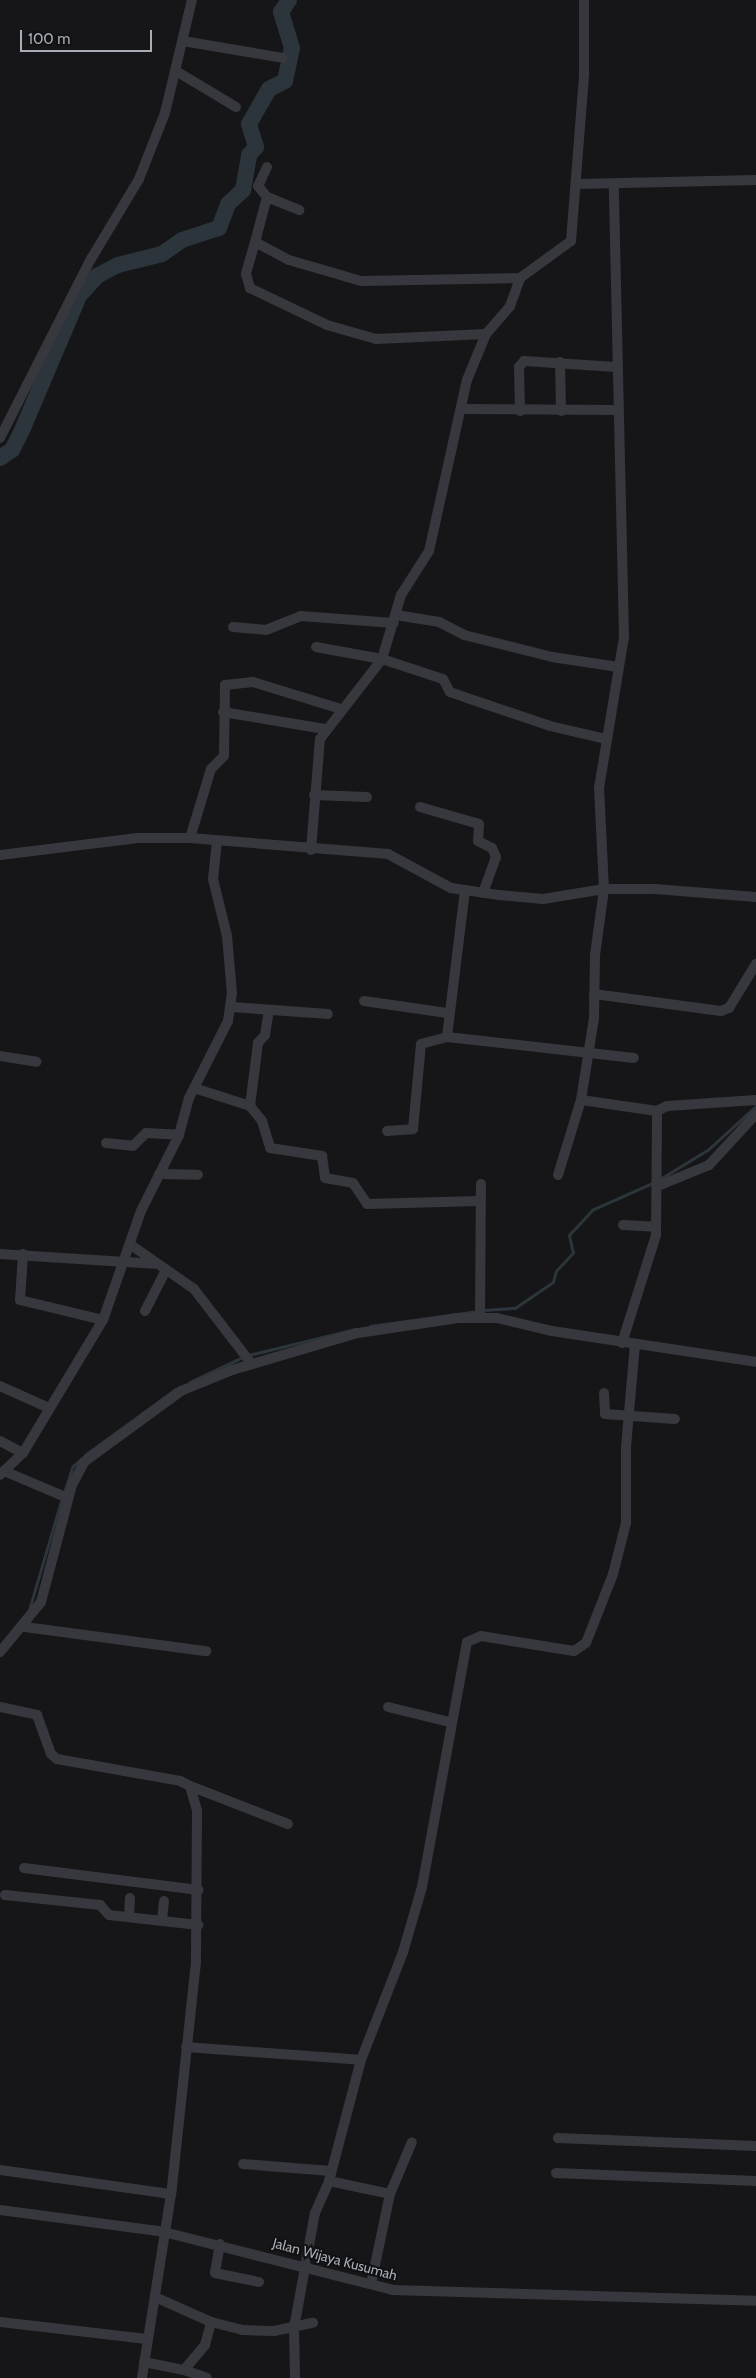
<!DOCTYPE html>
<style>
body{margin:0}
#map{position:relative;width:756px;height:2378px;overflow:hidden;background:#161618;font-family:Cabin,sans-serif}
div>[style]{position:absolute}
.stream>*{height:2.5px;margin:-1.25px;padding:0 1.25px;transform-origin:1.25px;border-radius:1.25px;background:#2c353c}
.river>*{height:16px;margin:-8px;padding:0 8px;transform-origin:8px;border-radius:8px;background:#2c353c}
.minor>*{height:10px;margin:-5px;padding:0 5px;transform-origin:5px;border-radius:5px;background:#37383d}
span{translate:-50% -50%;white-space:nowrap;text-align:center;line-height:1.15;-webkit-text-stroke:4px #111113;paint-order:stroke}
.street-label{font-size:14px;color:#a8adb8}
.scale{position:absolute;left:20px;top:30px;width:132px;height:22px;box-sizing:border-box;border:2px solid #a8adb8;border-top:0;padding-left:6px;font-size:15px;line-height:18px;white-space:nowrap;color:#a8adb8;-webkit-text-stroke:4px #111113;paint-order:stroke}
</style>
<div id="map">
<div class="stream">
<div style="left:660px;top:1179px;width:57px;rotate:-31.5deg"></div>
<div style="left:709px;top:1149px;width:64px;rotate:-42.5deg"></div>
<div style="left:484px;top:1310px;width:31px;rotate:-4deg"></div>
<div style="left:515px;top:1308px;width:46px;rotate:-34.4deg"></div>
<div style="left:553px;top:1282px;width:11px;rotate:-75deg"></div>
<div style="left:556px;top:1271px;width:25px;rotate:-47deg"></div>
<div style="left:573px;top:1253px;width:18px;rotate:-103deg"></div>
<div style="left:569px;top:1235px;width:34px;rotate:-47deg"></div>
<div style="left:592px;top:1210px;width:69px;rotate:-24deg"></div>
<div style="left:370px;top:1326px;width:109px;rotate:-7.9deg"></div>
<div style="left:249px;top:1355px;width:109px;rotate:-13.8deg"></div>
<div style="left:190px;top:1382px;width:59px;rotate:-25.3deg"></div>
<div style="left:85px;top:1455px;width:112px;rotate:-36deg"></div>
<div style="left:64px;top:1493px;width:28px;rotate:-72deg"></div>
<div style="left:73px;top:1466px;width:11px;rotate:-41deg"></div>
<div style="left:29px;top:1610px;width:117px;rotate:-73.6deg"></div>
</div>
<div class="river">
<div style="left:0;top:458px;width:14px;rotate:-34deg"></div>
<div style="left:12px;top:450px;width:25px;rotate:-63deg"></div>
<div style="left:23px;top:428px;width:143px;rotate:-67deg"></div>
<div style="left:79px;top:296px;width:27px;rotate:-48deg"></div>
<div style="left:97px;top:276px;width:24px;rotate:-28deg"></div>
<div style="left:118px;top:265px;width:45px;rotate:-14deg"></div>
<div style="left:162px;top:254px;width:24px;rotate:-35deg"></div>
<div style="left:182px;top:240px;width:39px;rotate:-18deg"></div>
<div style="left:219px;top:228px;width:26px;rotate:-69deg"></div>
<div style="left:228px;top:204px;width:21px;rotate:-43deg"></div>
<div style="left:243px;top:190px;width:36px;rotate:-80deg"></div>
<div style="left:249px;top:155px;width:11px;rotate:-49deg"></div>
<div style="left:256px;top:147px;width:24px;rotate:-107deg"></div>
<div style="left:249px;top:124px;width:40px;rotate:-60.3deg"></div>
<div style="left:269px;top:89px;width:18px;rotate:-27deg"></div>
<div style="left:285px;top:81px;width:34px;rotate:-78deg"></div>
<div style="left:292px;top:48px;width:38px;rotate:-107deg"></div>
<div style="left:281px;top:12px;width:14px;rotate:-56deg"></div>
</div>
<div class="minor">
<div style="left:183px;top:41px;width:101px;rotate:9.6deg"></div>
<div style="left:176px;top:71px;width:70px;rotate:31deg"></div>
<div style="left:267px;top:167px;width:21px;rotate:115deg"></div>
<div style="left:258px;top:186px;width:14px;rotate:51deg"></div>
<div style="left:267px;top:197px;width:47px;rotate:104.9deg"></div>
<div style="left:255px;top:242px;width:38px;rotate:28deg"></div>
<div style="left:289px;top:260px;width:75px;rotate:16.3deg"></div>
<div style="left:361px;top:281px;width:159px;rotate:-1.1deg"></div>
<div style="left:577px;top:184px;width:179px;rotate:-1.3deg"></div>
<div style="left:267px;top:197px;width:35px;rotate:22deg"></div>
<div style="left:255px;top:242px;width:33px;rotate:106deg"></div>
<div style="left:246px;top:274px;width:15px;rotate:74deg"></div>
<div style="left:250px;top:288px;width:85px;rotate:25.7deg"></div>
<div style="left:327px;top:325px;width:51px;rotate:15.9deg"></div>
<div style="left:376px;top:339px;width:110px;rotate:-2.6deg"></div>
<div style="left:560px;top:362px;width:49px;rotate:88.8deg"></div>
<div style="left:461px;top:409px;width:155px;rotate:0.4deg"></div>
<div style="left:520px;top:411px;width:44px;rotate:-91.3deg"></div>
<div style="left:519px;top:367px;width:8px;rotate:-50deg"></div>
<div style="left:524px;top:361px;width:92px;rotate:3.7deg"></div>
<div style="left:0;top:438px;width:201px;rotate:-63.1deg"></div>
<div style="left:91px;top:259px;width:93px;rotate:-59deg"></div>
<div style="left:139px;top:179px;width:71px;rotate:-68.5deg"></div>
<div style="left:165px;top:113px;width:116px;rotate:-76.6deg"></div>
<div style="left:396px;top:615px;width:44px;rotate:9.2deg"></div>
<div style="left:439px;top:622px;width:28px;rotate:27deg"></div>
<div style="left:464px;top:635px;width:91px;rotate:14deg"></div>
<div style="left:552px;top:657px;width:67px;rotate:8.6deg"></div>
<div style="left:233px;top:627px;width:33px;rotate:5deg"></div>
<div style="left:266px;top:630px;width:38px;rotate:-22deg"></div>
<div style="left:301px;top:616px;width:93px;rotate:4.3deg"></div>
<div style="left:316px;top:647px;width:67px;rotate:10.3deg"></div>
<div style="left:382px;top:659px;width:64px;rotate:18.2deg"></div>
<div style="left:443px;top:679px;width:15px;rotate:62deg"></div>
<div style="left:450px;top:692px;width:18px;rotate:19deg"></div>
<div style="left:467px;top:698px;width:88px;rotate:18.6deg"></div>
<div style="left:550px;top:726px;width:57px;rotate:13.1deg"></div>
<div style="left:223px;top:712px;width:103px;rotate:9.5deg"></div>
<div style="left:314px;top:795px;width:53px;rotate:2.2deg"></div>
<div style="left:420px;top:807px;width:61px;rotate:16.1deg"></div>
<div style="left:479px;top:824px;width:17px;rotate:93deg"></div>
<div style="left:478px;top:841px;width:16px;rotate:27deg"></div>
<div style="left:492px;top:848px;width:10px;rotate:66deg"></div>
<div style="left:496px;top:857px;width:38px;rotate:110deg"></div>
<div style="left:190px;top:838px;width:72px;rotate:-73.1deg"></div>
<div style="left:211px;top:769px;width:18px;rotate:-45deg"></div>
<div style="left:224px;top:756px;width:71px;rotate:-89.2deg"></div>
<div style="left:225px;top:685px;width:28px;rotate:-6deg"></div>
<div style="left:253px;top:682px;width:92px;rotate:17.1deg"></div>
<div style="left:311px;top:850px;width:111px;rotate:-85.4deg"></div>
<div style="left:320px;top:739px;width:101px;rotate:-52.2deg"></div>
<div style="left:382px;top:659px;width:67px;rotate:-73.5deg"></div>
<div style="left:401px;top:595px;width:52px;rotate:-57.5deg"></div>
<div style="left:429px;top:551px;width:175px;rotate:-77.5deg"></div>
<div style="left:467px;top:380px;width:50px;rotate:-67.6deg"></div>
<div style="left:486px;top:334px;width:37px;rotate:-49deg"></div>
<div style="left:510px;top:306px;width:30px;rotate:-70deg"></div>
<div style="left:520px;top:278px;width:63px;rotate:-36deg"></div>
<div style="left:571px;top:241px;width:168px;rotate:-85.5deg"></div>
<div style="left:584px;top:74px;width:74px;rotate:-90deg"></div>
<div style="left:0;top:855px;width:139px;rotate:-7deg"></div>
<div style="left:138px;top:838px;width:52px"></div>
<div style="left:190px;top:838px;width:199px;rotate:4.6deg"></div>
<div style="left:388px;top:854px;width:72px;rotate:28.4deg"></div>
<div style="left:451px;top:888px;width:49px;rotate:8.3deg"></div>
<div style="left:499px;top:895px;width:44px;rotate:5.2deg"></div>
<div style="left:543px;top:899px;width:62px;rotate:-9.3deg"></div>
<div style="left:604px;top:889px;width:51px"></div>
<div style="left:655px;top:889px;width:101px;rotate:4.5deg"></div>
<div style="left:465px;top:890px;width:148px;rotate:97deg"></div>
<div style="left:447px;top:1037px;width:188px;rotate:6.4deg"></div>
<div style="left:594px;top:994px;width:128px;rotate:7.6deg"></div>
<div style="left:721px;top:1011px;width:9px;rotate:-21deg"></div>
<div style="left:729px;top:1008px;width:52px;rotate:-58.5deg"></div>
<div style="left:364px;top:1001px;width:84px;rotate:8.2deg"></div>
<div style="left:232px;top:1007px;width:96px;rotate:4.2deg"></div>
<div style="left:0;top:1056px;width:37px;rotate:9deg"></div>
<div style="left:194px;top:1088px;width:59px;rotate:17.8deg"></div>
<div style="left:250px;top:1106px;width:19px;rotate:51deg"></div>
<div style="left:262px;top:1121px;width:28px;rotate:73deg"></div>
<div style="left:270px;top:1148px;width:53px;rotate:8.7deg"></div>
<div style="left:322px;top:1156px;width:22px;rotate:82deg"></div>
<div style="left:325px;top:1178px;width:28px;rotate:10deg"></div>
<div style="left:353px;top:1183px;width:25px;rotate:56deg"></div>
<div style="left:367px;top:1204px;width:112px;rotate:-1.5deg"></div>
<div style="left:581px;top:1100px;width:77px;rotate:8.2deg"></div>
<div style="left:250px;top:1106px;width:64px;rotate:-82.8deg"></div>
<div style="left:258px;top:1043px;width:11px;rotate:-49deg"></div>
<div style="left:265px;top:1035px;width:25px;rotate:-81deg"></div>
<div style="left:387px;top:1131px;width:26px;rotate:-4deg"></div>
<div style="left:413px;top:1129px;width:85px;rotate:-84.6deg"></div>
<div style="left:421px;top:1044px;width:27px;rotate:-15deg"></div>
<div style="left:106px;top:1143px;width:27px;rotate:6deg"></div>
<div style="left:133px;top:1146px;width:18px;rotate:-45deg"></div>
<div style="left:146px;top:1133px;width:33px;rotate:3deg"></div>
<div style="left:159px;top:1174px;width:39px;rotate:1deg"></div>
<div style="left:558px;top:1175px;width:78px;rotate:-73deg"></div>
<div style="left:581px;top:1100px;width:83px;rotate:-81deg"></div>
<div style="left:594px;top:1018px;width:63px;rotate:-89.1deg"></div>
<div style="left:595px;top:955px;width:67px;rotate:-82.2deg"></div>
<div style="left:604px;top:889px;width:101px;rotate:-92.8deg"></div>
<div style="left:599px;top:788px;width:153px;rotate:-80.6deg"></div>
<div style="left:624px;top:637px;width:452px;rotate:-91.3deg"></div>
<div style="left:658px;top:1186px;width:55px;rotate:-22.4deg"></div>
<div style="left:709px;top:1165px;width:69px;rotate:-47.3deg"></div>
<div style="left:623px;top:1225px;width:33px;rotate:3deg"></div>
<div style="left:131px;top:1245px;width:77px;rotate:34.9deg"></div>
<div style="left:194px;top:1289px;width:93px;rotate:52.4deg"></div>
<div style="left:0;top:1254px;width:158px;rotate:3.6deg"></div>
<div style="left:23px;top:1254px;width:46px;rotate:93.7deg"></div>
<div style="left:20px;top:1300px;width:85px;rotate:13.5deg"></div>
<div style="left:145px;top:1311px;width:46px;rotate:-62.9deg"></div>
<div style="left:480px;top:1318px;width:134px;rotate:-89.6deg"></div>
<div style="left:622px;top:1343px;width:113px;rotate:-72.5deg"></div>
<div style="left:656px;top:1235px;width:124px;rotate:-89.5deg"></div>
<div style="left:657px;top:1111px;width:11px;rotate:-27deg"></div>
<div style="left:667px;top:1106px;width:89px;rotate:-3.9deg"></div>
<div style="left:0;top:1386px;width:54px;rotate:24.2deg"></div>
<div style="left:604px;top:1393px;width:21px;rotate:87deg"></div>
<div style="left:605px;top:1414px;width:70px;rotate:4.1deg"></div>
<div style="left:0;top:1441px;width:26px;rotate:28deg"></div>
<div style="left:4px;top:1471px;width:69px;rotate:22.9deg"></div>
<div style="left:0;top:1475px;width:32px;rotate:-44deg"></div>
<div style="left:23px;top:1453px;width:155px;rotate:-59deg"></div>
<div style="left:103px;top:1320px;width:115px;rotate:-70.8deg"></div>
<div style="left:141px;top:1211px;width:85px;rotate:-63.4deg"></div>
<div style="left:179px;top:1135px;width:38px;rotate:-75deg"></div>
<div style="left:189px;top:1098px;width:86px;rotate:-63.1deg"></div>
<div style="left:228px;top:1021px;width:27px;rotate:-82deg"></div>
<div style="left:232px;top:994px;width:58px;rotate:-94.9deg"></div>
<div style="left:227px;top:936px;width:59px;rotate:-103.8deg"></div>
<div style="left:213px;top:879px;width:38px;rotate:-84deg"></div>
<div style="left:25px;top:1627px;width:183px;rotate:7.6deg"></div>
<div style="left:0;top:1652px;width:65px;rotate:-50.6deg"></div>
<div style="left:41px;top:1602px;width:121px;rotate:-75.2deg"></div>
<div style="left:72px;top:1485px;width:26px;rotate:-62deg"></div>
<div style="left:84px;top:1462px;width:120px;rotate:-36.2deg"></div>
<div style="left:181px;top:1391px;width:55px;rotate:-22.4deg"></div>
<div style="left:232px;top:1370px;width:131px;rotate:-16.4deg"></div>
<div style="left:358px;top:1333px;width:101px;rotate:-8.5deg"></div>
<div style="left:458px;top:1318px;width:39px"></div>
<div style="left:497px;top:1318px;width:57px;rotate:13.3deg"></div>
<div style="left:552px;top:1331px;width:206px;rotate:8.6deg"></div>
<div style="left:0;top:1707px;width:38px;rotate:12deg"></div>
<div style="left:37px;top:1715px;width:41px;rotate:70.3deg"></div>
<div style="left:51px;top:1754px;width:8px;rotate:40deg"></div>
<div style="left:57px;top:1759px;width:125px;rotate:10.1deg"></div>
<div style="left:180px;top:1781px;width:11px;rotate:27deg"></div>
<div style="left:190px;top:1786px;width:26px;rotate:74deg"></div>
<div style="left:197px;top:1811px;width:151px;rotate:90.4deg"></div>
<div style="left:196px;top:1962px;width:227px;rotate:96.1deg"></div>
<div style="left:172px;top:2188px;width:192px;rotate:99deg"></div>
<div style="left:388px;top:1707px;width:64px;rotate:13.6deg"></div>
<div style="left:190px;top:1786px;width:105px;rotate:21.2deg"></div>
<div style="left:24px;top:1868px;width:176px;rotate:7.2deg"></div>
<div style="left:5px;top:1895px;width:96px;rotate:6deg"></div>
<div style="left:100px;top:1905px;width:13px;rotate:48deg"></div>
<div style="left:109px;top:1915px;width:90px;rotate:6.4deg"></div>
<div style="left:129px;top:1917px;width:19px;rotate:-87deg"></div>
<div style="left:162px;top:1920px;width:19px;rotate:-84deg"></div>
<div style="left:186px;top:2047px;width:175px;rotate:4.2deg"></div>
<div style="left:558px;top:2138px;width:198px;rotate:2.3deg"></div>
<div style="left:243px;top:2164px;width:88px;rotate:4.5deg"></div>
<div style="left:0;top:2170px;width:173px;rotate:8deg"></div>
<div style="left:556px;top:2173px;width:200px;rotate:2.3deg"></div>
<div style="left:329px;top:2181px;width:62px;rotate:12deg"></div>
<div style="left:390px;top:2194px;width:56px;rotate:-67.1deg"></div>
<div style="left:0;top:2210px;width:165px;rotate:7.6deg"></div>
<div style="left:164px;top:2232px;width:236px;rotate:14.2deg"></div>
<div style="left:393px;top:2290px;width:363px;rotate:1.7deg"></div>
<div style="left:220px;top:2244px;width:29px;rotate:100deg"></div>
<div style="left:215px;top:2273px;width:45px;rotate:11.6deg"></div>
<div style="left:371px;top:2284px;width:92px;rotate:-78.1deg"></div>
<div style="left:155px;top:2297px;width:61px;rotate:24.1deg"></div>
<div style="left:211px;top:2322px;width:32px;rotate:14deg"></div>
<div style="left:242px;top:2330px;width:32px;rotate:2deg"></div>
<div style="left:274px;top:2331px;width:40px;rotate:-12deg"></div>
<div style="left:0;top:2322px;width:148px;rotate:6.6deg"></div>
<div style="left:144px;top:2362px;width:41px;rotate:11.3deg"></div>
<div style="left:184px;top:2370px;width:33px;rotate:-50deg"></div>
<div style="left:205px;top:2345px;width:24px;rotate:-75deg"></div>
<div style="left:184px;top:2370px;width:24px;rotate:19deg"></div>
<div style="left:295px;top:2378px;width:50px;rotate:-91.1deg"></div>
<div style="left:294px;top:2328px;width:117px;rotate:-79.7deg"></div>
<div style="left:315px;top:2213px;width:35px;rotate:-66deg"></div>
<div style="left:329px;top:2181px;width:125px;rotate:-75.2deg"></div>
<div style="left:361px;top:2060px;width:116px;rotate:-68.7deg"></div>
<div style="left:403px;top:1952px;width:68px;rotate:-73.7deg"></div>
<div style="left:422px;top:1887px;width:249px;rotate:-79.6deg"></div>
<div style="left:467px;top:1642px;width:15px;rotate:-23deg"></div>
<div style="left:481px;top:1636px;width:94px;rotate:9.2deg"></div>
<div style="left:574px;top:1651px;width:14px;rotate:-34deg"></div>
<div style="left:586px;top:1643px;width:74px;rotate:-68.6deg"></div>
<div style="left:613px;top:1574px;width:53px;rotate:-75.7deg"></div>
<div style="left:626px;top:1523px;width:76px;rotate:-90deg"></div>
<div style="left:626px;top:1447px;width:102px;rotate:-85deg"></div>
</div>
<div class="street-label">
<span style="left:335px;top:2259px;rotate:15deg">Jalan Wijaya Kusumah</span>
</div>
<div class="scale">100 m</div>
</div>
